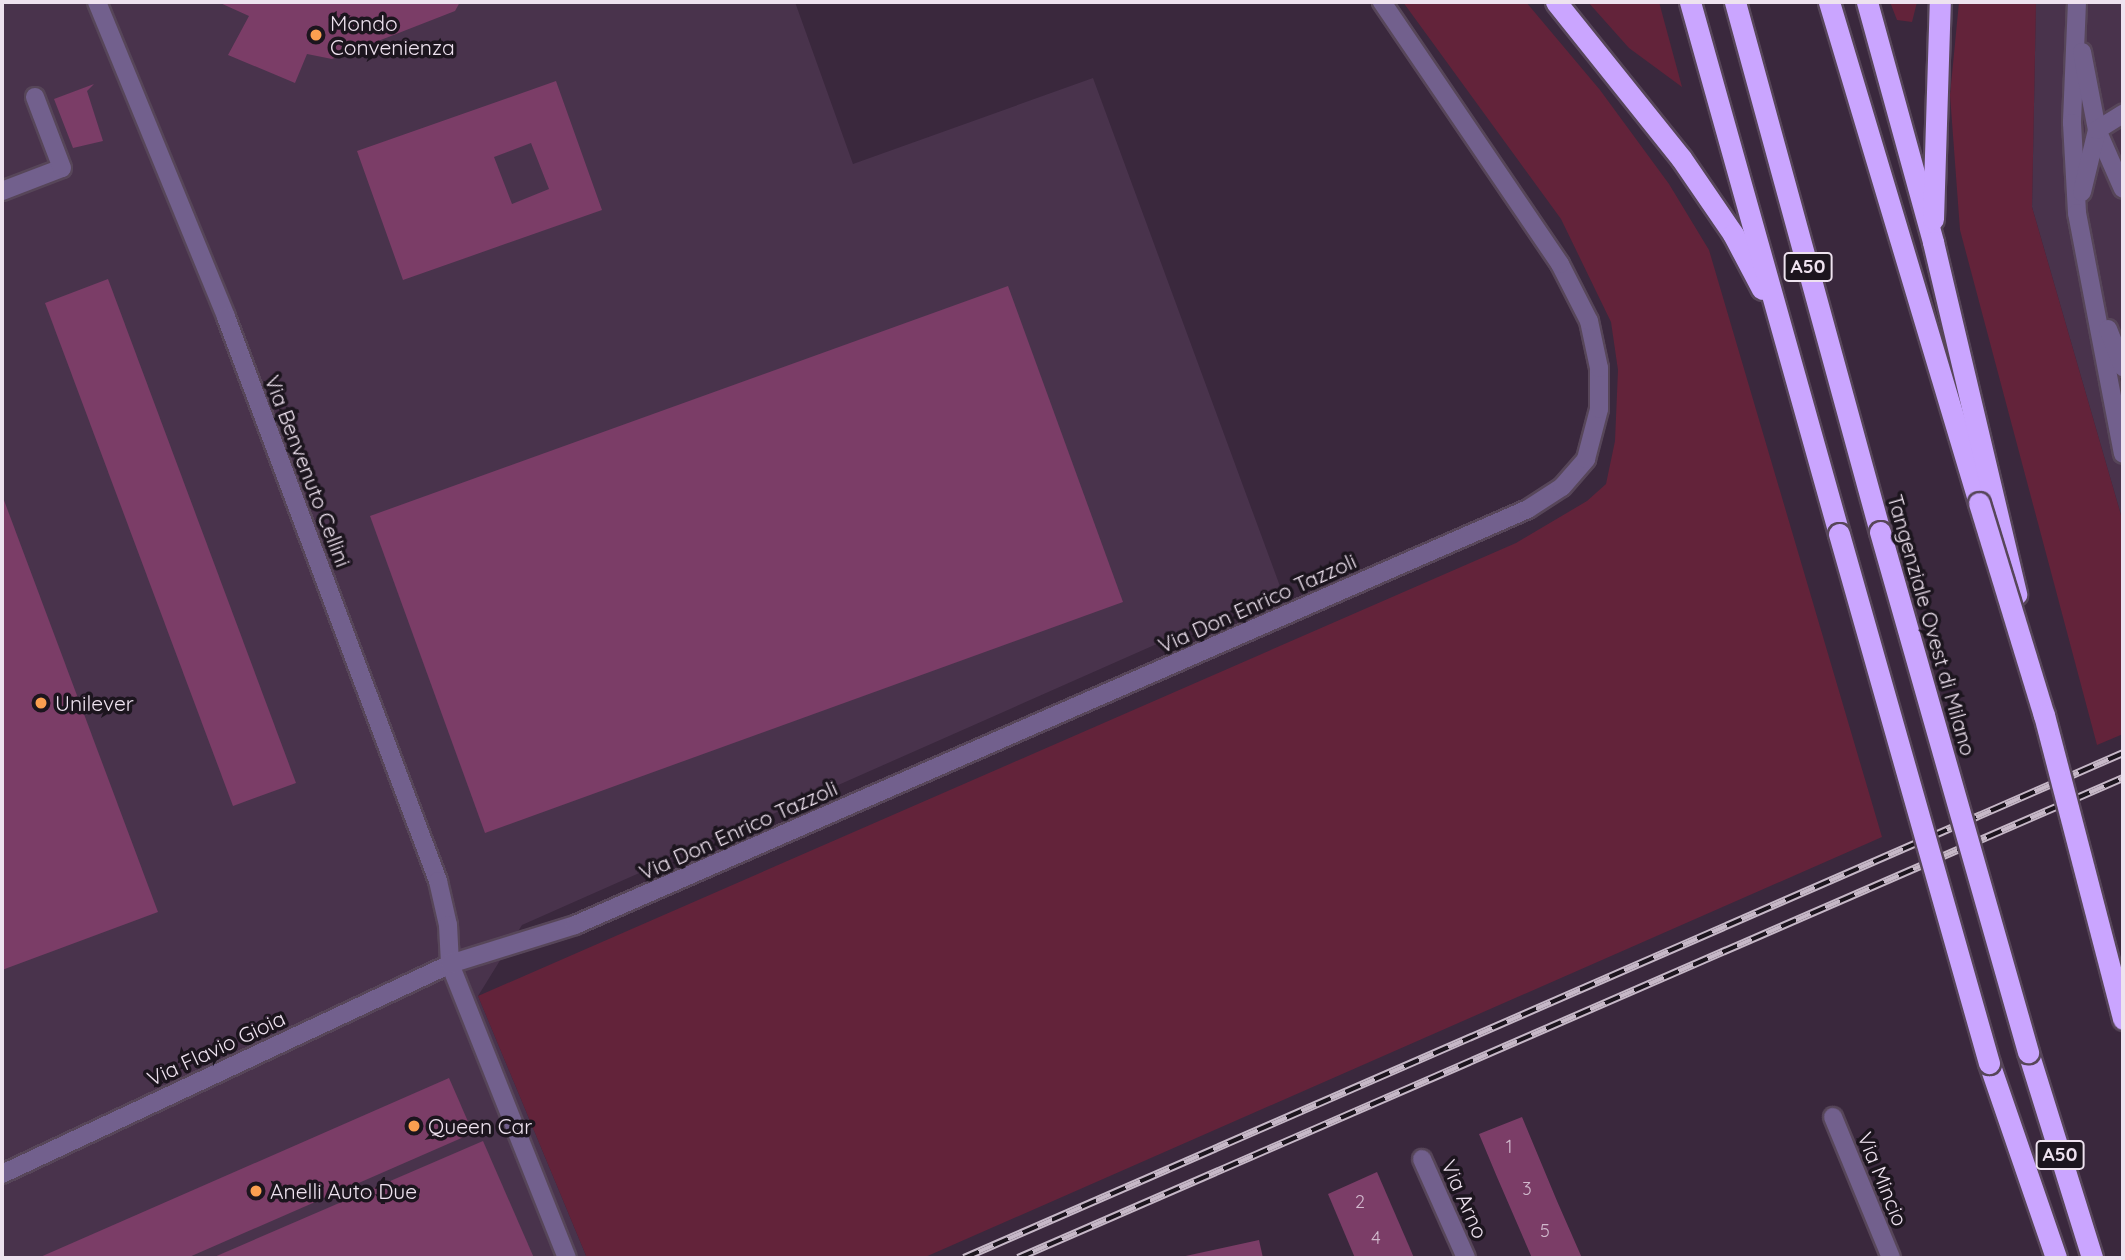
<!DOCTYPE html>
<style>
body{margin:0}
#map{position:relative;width:2125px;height:1260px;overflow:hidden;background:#3a283d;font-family:Quicksand,sans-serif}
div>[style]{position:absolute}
.built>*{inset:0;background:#49334c}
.green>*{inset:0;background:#63233a}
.building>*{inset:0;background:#7b3d67}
.roads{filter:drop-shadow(2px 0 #574659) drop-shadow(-2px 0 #574659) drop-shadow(0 2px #574659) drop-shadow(0 -2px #574659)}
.minor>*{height:18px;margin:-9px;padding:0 9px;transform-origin:9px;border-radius:9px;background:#72608d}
.highway>*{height:21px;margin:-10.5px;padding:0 10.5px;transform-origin:10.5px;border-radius:10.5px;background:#caa5ff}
.rail>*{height:8px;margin-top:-4px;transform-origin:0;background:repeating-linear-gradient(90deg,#1c151e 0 16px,#c6b8c7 0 32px);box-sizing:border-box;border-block:2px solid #c6b8c7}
.bridges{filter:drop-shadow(2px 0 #574659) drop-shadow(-2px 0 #574659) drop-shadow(0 2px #574659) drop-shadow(0 -2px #574659)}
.highway-bridge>*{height:21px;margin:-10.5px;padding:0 10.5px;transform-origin:10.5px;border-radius:10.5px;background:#caa5ff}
.dots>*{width:19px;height:19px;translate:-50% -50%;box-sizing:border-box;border:4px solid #1c151e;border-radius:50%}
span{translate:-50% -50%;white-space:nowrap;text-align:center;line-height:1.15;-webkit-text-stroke:7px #1c151e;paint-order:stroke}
.number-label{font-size:18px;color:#d1b9cd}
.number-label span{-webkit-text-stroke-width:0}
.shield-label span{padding:2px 5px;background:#1c151e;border:2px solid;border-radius:5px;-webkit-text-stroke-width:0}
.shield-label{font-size:19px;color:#eee2ef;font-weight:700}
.poi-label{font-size:21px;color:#eee2ef}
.left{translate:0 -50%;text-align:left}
.street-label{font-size:21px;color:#eee2ef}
.frame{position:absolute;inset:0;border:4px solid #eee2ef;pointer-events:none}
</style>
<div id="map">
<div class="built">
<div style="clip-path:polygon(2px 2px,795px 2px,853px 164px,1093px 78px,1281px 589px,522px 925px,478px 996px,587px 1258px,2px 1258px)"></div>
<div style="clip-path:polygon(2036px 2px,2123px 2px,2123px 522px,2032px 207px)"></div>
</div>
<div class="green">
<div style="clip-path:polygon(1403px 2px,1526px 2px,1600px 90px,1669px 184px,1709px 250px,1882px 837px,923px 1258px,587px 1258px,478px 996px,1516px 543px,1587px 501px,1606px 484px,1615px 441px,1618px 370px,1611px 322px,1561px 219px)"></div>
<div style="clip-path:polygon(1588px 2px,1659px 2px,1682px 87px,1629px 48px)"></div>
<div style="clip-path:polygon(1890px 2px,1917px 2px,1912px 22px,1897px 20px)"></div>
<div style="clip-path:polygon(1959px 2px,2036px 2px,2032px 207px,2123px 522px,2123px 734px,2097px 745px,1960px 230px,1950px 95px)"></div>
</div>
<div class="building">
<div style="clip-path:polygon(218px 2px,460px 2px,455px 11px,332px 59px,307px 54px,295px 83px,228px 55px,249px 16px)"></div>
<div style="clip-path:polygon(evenodd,556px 81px,602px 210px,403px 280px,357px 151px,556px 81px,531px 143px,549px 189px,512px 204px,494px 157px,531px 143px)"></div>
<div style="clip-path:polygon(94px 84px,87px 91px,103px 141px,73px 148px,54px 99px)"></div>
<div style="clip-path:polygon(108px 279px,296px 783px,233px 806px,45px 303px)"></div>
<div style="clip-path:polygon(1008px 286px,1123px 602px,485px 833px,370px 516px)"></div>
<div style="clip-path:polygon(2px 495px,158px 912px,2px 970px)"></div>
<div style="clip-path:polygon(449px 1078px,473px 1133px,187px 1258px,38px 1258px)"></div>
<div style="clip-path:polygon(1522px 1117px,1557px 1201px,1582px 1258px,1532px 1258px,1497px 1177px,1479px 1134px)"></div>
<div style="clip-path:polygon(483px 1141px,534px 1258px,212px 1258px)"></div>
<div style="clip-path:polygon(1377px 1172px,1409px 1246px,1414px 1258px,1355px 1258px,1328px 1194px)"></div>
<div style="clip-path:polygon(1259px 1240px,1263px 1258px,1181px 1258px,1181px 1257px)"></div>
</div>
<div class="roads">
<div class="minor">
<div style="left:97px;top:2px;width:340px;rotate:67.7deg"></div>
<div style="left:226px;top:317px;width:603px;rotate:69.4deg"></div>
<div style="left:438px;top:881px;width:45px;rotate:77.2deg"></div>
<div style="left:448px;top:925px;width:39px;rotate:87deg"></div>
<div style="left:450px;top:964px;width:316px;rotate:68.3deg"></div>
<div style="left:2077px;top:2px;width:121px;rotate:92.4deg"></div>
<div style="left:2072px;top:123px;width:90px;rotate:86.8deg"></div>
<div style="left:2077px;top:213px;width:245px;rotate:79.2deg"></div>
<div style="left:2082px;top:52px;width:79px;rotate:79.1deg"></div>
<div style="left:2097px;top:130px;width:64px;rotate:66.2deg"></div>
<div style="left:2px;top:191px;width:64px;rotate:-21deg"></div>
<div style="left:62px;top:168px;width:76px;rotate:-110.8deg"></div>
<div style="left:2082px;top:192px;width:64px;rotate:-76.4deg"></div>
<div style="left:2097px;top:130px;width:31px;rotate:-32deg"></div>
<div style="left:2108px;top:329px;width:41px;rotate:68.5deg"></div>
<div style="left:1833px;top:1117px;width:152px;rotate:67.6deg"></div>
<div style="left:1422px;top:1159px;width:108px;rotate:66deg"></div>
<div style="left:2px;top:1174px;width:495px;rotate:-25.1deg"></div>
<div style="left:450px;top:964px;width:131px;rotate:-17.3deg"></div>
<div style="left:575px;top:925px;width:1040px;rotate:-23.58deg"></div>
<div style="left:1528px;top:509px;width:40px;rotate:-32.9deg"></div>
<div style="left:1562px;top:487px;width:37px;rotate:-49deg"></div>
<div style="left:1586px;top:459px;width:52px;rotate:-75.4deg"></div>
<div style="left:1599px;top:409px;width:41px;rotate:-90deg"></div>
<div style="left:1599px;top:368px;width:48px;rotate:-102deg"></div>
<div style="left:1589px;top:321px;width:64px;rotate:-117deg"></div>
<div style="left:1560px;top:264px;width:317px;rotate:-124.2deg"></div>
</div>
<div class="highway">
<div style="left:1556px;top:2px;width:200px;rotate:51.3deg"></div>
<div style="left:1681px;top:158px;width:92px;rotate:55.6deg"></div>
<div style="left:1733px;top:234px;width:62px;rotate:62.2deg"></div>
<div style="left:1690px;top:2px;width:552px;rotate:74.35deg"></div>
<div style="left:1735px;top:2px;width:549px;rotate:74.7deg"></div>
<div style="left:1829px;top:2px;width:523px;rotate:73.33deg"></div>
<div style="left:1867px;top:2px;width:249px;rotate:74.6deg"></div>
<div style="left:1933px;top:242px;width:362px;rotate:76.7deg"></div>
<div style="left:1933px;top:219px;width:217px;rotate:-88.2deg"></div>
<div style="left:2028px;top:1052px;width:216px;rotate:72.7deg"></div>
<div style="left:1989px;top:1063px;width:206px;rotate:71deg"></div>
</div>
</div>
<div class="rail">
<div style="left:964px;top:1258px;width:1264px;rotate:-23.54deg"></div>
<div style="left:1018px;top:1258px;width:1205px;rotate:-23.48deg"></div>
</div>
<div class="bridges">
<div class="highway-bridge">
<div style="left:1979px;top:503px;width:222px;rotate:73deg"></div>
<div style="left:2044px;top:715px;width:314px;rotate:75.4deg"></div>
<div style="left:1880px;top:532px;width:541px;rotate:74.11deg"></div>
<div style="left:1839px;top:534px;width:550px;rotate:74.17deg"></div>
</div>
</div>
<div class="dots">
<div style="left:316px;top:35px;background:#fb9f50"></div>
<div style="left:41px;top:703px;background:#fb9f50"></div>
<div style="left:414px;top:1126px;background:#fb9f50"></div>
<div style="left:256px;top:1191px;background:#fb9f50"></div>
</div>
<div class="number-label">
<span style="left:1509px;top:1147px">1</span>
<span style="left:1527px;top:1189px">3</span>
<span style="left:1360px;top:1202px">2</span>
<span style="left:1545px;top:1231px">5</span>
<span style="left:1376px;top:1238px">4</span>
</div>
<div class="shield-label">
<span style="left:1808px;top:267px">A50</span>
<span style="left:2060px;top:1155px">A50</span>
</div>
<div class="poi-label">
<span class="left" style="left:330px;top:35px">Mondo<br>Convenienza</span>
<span class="left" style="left:55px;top:703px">Unilever</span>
<span class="left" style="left:428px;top:1126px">Queen Car</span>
<span class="left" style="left:270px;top:1191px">Anelli Auto Due</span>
</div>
<div class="street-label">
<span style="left:308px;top:471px;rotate:69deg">Via Benvenuto Cellini</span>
<span style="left:1257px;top:603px;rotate:-24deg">Via Don Enrico Tazzoli</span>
<span style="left:1932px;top:625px;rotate:74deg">Tangenziale Ovest di Milano</span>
<span style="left:738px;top:830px;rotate:-24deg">Via Don Enrico Tazzoli</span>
<span style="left:216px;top:1048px;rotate:-25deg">Via Flavio Gioia</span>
<span style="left:1883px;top:1179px;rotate:68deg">Via Mincio</span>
<span style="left:1465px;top:1199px;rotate:66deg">Via Arno</span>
</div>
<div class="frame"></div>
</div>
